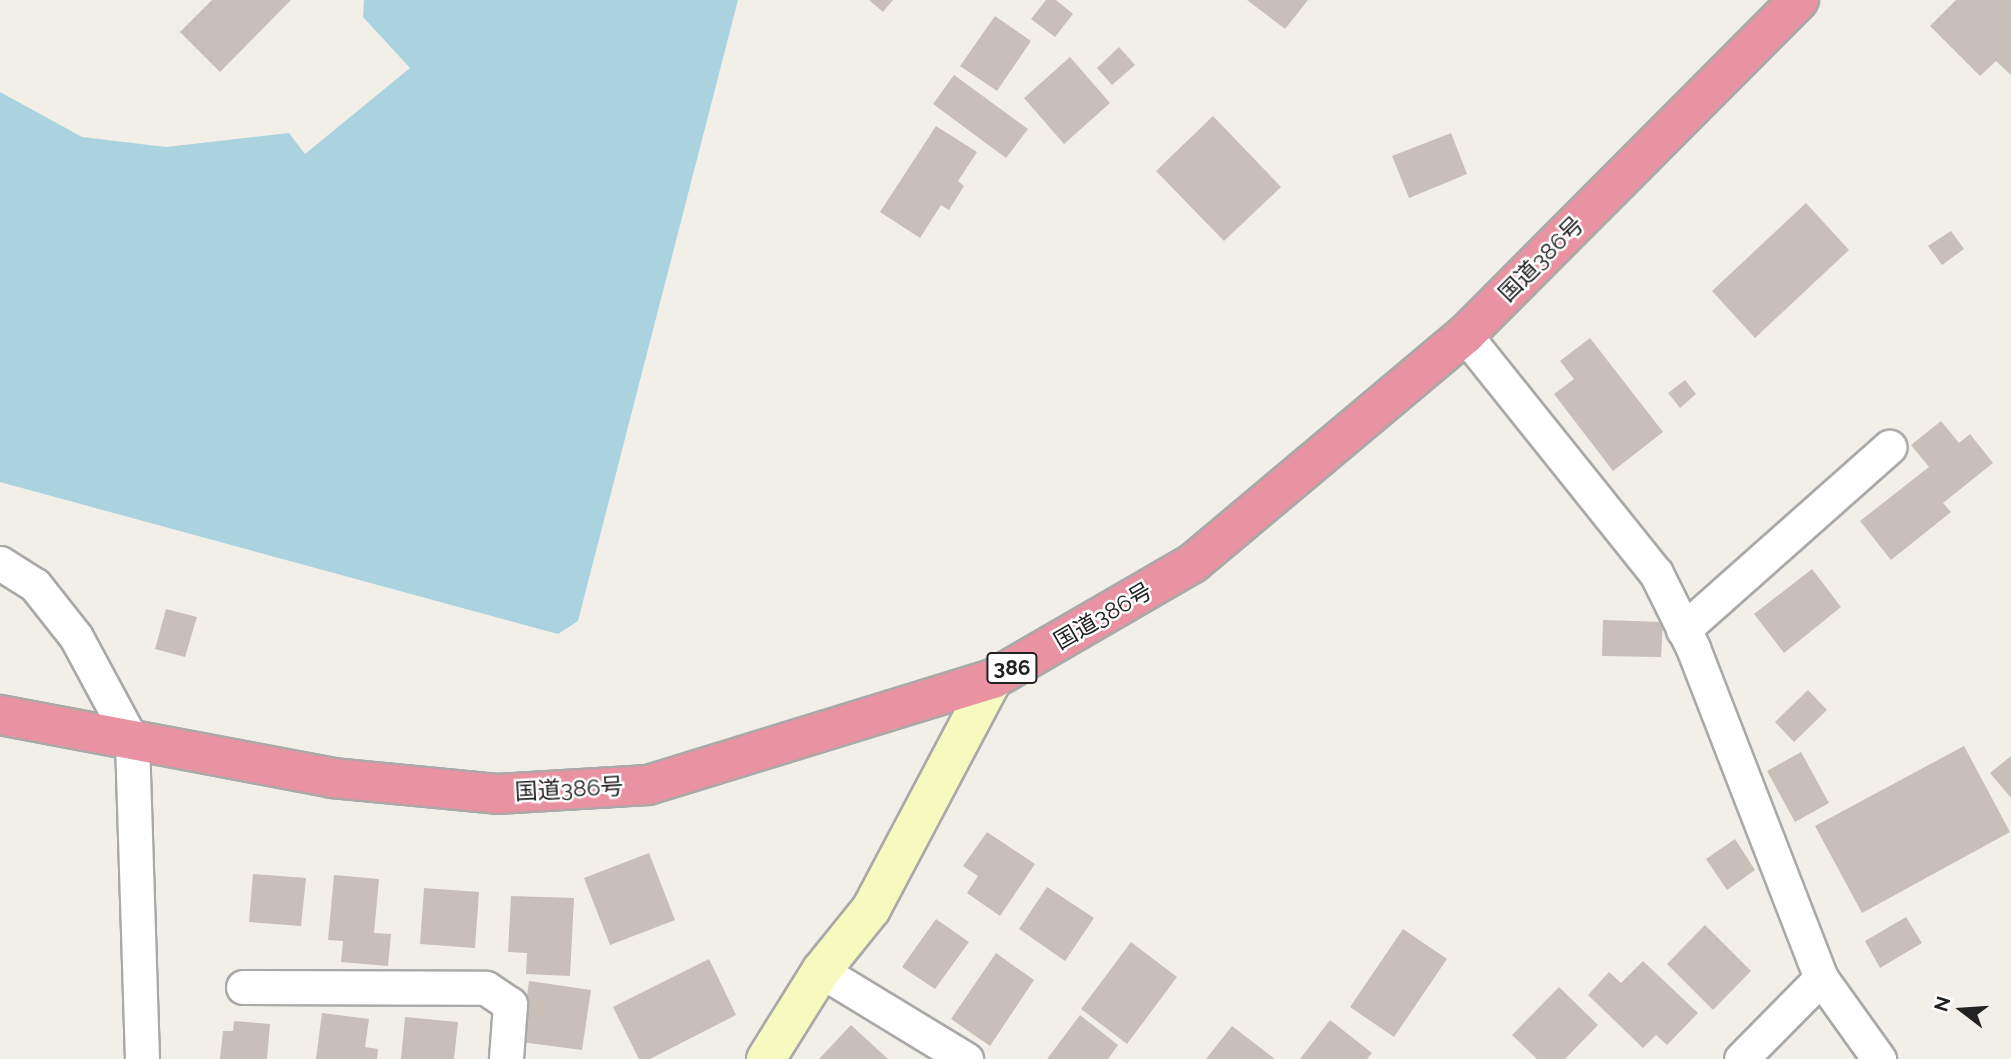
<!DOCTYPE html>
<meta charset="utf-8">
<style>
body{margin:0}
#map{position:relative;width:2011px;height:1059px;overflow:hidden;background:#f2efe9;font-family:Raleway,"Noto Sans JP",sans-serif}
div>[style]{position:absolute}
.water>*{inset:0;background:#aad3df}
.building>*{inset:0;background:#c7bfb8}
.roads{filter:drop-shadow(2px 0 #a9a9a9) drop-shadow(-2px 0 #a9a9a9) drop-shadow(0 2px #a9a9a9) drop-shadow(0 -2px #a9a9a9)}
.street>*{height:33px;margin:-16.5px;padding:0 16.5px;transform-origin:16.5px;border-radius:16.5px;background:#fff}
.secondary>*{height:38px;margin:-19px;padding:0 19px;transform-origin:19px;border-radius:19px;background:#f7fabf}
.highway>*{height:38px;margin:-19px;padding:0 19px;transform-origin:19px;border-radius:19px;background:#e892a2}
span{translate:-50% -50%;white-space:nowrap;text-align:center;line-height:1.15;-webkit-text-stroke:5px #fff;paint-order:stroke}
.shield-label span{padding:2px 5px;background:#fff;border:2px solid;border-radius:5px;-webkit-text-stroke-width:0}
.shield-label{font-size:21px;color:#222;font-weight:700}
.street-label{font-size:23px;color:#222}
.north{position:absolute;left:1927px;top:975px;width:70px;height:70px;-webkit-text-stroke:5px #fff;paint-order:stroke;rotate:287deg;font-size:19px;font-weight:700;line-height:28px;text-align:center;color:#222}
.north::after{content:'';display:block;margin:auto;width:24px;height:32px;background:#222;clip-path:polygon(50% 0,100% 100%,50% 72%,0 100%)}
</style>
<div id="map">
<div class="water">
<div style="clip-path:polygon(364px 0,738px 0,578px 621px,558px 634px,0 482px,0 92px,82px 137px,166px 147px,289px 133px,305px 154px,410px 68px,363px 17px)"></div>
</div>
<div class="building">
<div style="clip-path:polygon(212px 0,291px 0,220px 72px,180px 32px)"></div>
<div style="clip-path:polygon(869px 0,893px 0,883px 12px)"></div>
<div style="clip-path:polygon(1046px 0,1056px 0,1073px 14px,1055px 37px,1031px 19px)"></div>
<div style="clip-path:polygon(1247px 0,1308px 0,1285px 29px)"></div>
<div style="clip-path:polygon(1956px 0,2011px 0,2011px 75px,1996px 61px,1980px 76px,1930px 26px)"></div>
<div style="clip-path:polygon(995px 16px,1031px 41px,997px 91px,960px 66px)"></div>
<div style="clip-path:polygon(1119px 47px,1135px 65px,1112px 85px,1097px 68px)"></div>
<div style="clip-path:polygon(1070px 57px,1110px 103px,1064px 144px,1024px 98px)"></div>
<div style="clip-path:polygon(954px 75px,1028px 129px,1006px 158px,933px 104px)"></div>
<div style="clip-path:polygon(1213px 116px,1281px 187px,1224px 241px,1156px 171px)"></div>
<div style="clip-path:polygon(936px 126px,977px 152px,958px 181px,964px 186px,949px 210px,941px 205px,920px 238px,880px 212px)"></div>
<div style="clip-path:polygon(1451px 133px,1467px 174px,1409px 198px,1392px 156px)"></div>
<div style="clip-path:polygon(1806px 203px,1849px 250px,1755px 338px,1712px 291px)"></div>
<div style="clip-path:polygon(1951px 231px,1964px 249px,1942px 265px,1928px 246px)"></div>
<div style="clip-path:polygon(1590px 338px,1663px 432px,1613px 471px,1554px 394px,1574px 379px,1560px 361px)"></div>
<div style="clip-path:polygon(1685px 380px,1696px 394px,1680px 408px,1668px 393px)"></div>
<div style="clip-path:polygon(1941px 421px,1959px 443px,1970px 434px,1993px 463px,1943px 503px,1951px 512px,1891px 560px,1860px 521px,1929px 467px,1911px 445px)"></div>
<div style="clip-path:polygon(1812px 569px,1841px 607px,1784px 653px,1754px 614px)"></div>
<div style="clip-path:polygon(166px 609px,197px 617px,185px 657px,155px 649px)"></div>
<div style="clip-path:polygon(1603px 620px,1663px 622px,1661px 657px,1602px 656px)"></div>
<div style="clip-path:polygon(1808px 690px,1827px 710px,1794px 742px,1775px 722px)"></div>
<div style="clip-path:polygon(1964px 746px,2010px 832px,1862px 913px,1815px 826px)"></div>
<div style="clip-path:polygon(1801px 752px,1829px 803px,1795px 822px,1767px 771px)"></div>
<div style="clip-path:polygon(2011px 756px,2011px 798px,1990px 773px)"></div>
<div style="clip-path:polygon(987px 832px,1035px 864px,1000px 916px,967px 893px,978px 876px,963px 866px)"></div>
<div style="clip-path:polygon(1735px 839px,1755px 870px,1727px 890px,1706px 859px)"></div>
<div style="clip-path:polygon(649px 853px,675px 920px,610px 945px,584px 878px)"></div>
<div style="clip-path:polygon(253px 874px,306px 878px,301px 926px,249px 922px)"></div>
<div style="clip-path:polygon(334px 875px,379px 879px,374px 933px,391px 934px,388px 966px,341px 962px,343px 941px,328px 940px)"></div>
<div style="clip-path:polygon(1047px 887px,1094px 918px,1065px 961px,1019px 929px)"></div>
<div style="clip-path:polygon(424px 888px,479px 892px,475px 948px,420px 944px)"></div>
<div style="clip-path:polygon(511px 896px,574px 898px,570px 976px,526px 974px,527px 953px,508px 952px)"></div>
<div style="clip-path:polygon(1906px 917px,1922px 943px,1880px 968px,1865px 941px)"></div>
<div style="clip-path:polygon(936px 919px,969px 942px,935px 989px,902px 967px)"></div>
<div style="clip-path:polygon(1705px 925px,1751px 971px,1713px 1010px,1667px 964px)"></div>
<div style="clip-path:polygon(1403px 929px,1447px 959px,1394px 1037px,1350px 1007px)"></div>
<div style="clip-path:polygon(1131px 942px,1177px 977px,1127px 1044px,1081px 1009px)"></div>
<div style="clip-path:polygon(996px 953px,1034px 980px,990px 1046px,951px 1019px)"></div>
<div style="clip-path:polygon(709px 959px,736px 1015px,650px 1059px,639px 1059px,613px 1007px)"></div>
<div style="clip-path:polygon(1643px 961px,1698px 1013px,1667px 1045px,1656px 1035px,1643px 1048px,1588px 995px,1609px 972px,1621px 983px)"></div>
<div style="clip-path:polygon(529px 981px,591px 990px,582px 1050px,521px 1042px)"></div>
<div style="clip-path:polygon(1559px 987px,1598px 1025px,1565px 1059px,1537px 1059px,1512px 1035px)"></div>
<div style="clip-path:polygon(322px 1013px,369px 1019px,365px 1047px,378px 1049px,377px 1059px,316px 1059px)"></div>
<div style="clip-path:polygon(1080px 1015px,1118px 1045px,1108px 1059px,1047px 1059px)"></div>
<div style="clip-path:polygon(405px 1017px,458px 1022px,454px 1059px,401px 1059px)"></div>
<div style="clip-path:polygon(1330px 1020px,1372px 1053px,1367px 1059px,1300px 1059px)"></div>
<div style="clip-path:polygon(234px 1021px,270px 1024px,267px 1059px,220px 1059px,223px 1031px,233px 1031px)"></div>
<div style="clip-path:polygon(851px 1025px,888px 1059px,819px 1059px)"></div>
<div style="clip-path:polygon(1232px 1026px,1275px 1059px,1206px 1059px)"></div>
</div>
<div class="roads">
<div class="street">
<div style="left:1465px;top:335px;width:305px;rotate:51.3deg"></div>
<div style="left:1656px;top:573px;width:84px;rotate:63.7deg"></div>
<div style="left:1693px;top:648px;width:354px;rotate:68.8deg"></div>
<div style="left:1821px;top:978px;width:100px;rotate:54.4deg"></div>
<div style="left:0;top:563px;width:41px;rotate:32.2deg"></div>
<div style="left:35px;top:585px;width:66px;rotate:51.7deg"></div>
<div style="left:76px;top:637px;width:118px;rotate:61.7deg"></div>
<div style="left:132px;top:741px;width:318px;rotate:88.2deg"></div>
<div style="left:1683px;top:630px;width:276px;rotate:-41.6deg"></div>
<div style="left:821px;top:971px;width:170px;rotate:31.3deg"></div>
<div style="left:243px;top:987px;width:243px;rotate:0.2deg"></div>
<div style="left:486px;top:988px;width:29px;rotate:34deg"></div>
<div style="left:510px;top:1004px;width:55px;rotate:94.2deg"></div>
<div style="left:1741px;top:1059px;width:114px;rotate:-45.4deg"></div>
</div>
<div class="secondary">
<div style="left:766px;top:1059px;width:104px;rotate:-58deg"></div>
<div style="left:821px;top:971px;width:80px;rotate:-51.1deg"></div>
<div style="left:871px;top:909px;width:260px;rotate:-62.1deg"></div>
</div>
<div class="highway">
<div style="left:0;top:715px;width:338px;rotate:10.7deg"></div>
<div style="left:332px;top:778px;width:166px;rotate:5.5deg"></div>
<div style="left:497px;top:794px;width:151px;rotate:-3.4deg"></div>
<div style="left:648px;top:785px;width:361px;rotate:-17.1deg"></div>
<div style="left:993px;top:679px;width:231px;rotate:-30.1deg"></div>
<div style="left:1193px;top:563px;width:355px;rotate:-40deg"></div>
<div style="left:1465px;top:335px;width:473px;rotate:-45.1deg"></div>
</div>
</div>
<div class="shield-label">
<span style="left:1012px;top:668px">386</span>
</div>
<div class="street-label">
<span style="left:1541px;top:259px;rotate:-45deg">国道386号</span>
<span style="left:1103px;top:616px;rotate:-30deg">国道386号</span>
<span style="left:569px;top:789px;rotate:-3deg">国道386号</span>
</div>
<div class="north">N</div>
</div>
